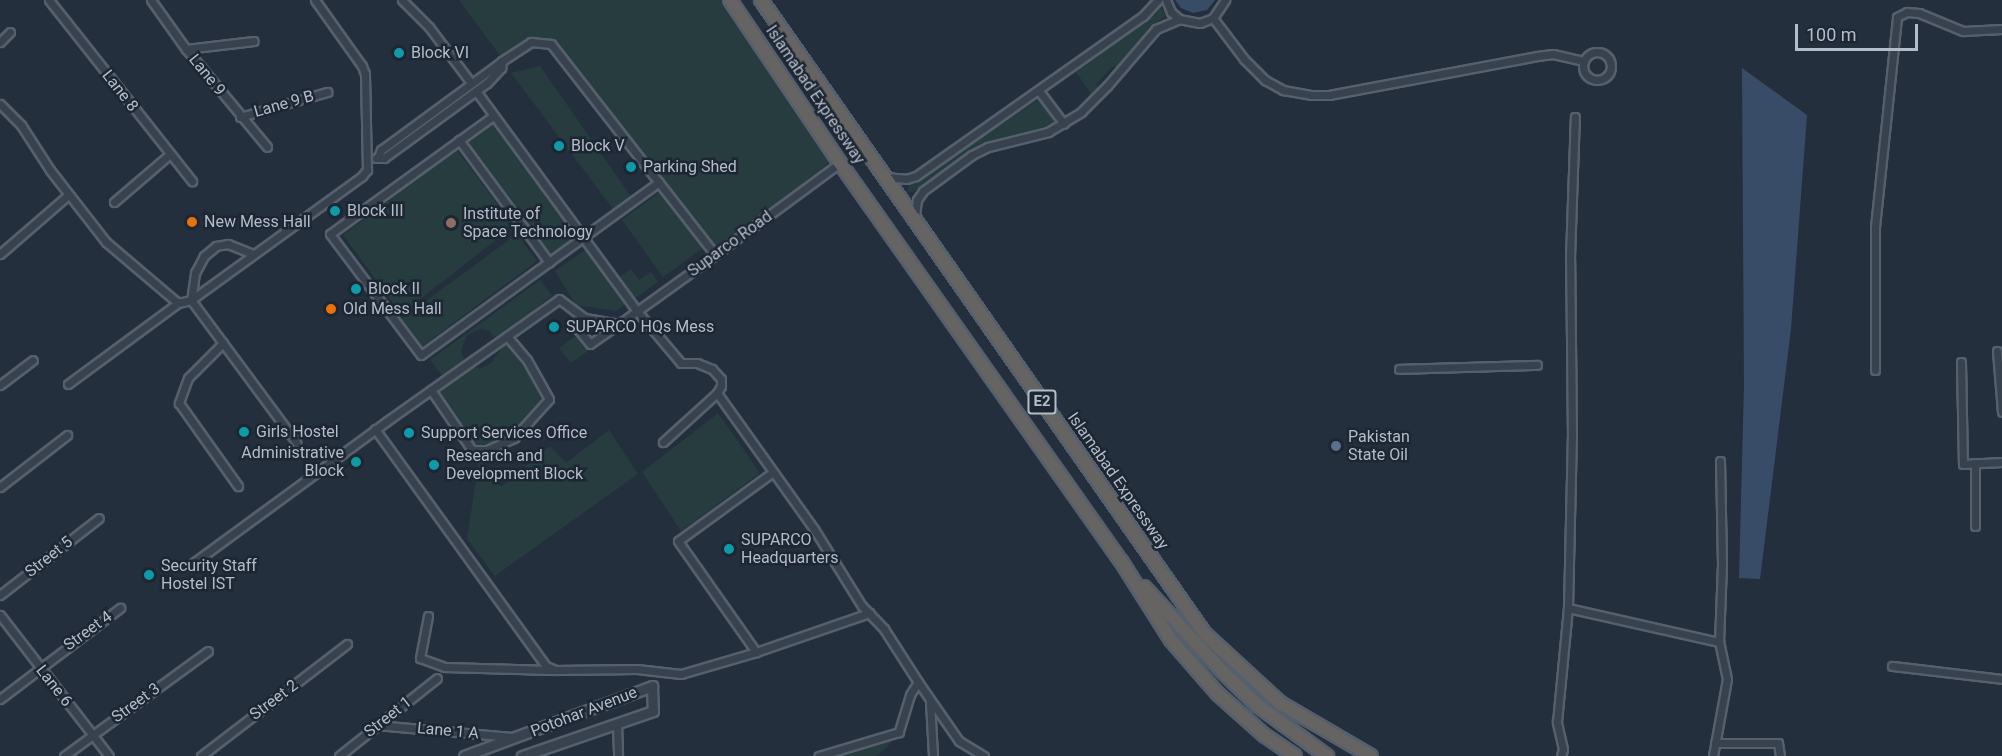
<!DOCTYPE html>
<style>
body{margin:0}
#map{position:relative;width:2002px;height:756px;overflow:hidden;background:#242f3e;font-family:Roboto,sans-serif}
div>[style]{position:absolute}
.green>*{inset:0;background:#263c3f}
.water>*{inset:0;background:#394c67}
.roads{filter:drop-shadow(2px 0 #565f6c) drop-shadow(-2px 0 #565f6c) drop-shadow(0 2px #565f6c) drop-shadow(0 -2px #565f6c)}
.minor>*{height:7px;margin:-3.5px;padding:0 3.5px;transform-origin:3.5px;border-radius:3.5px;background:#38414e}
.minor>.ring{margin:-3.5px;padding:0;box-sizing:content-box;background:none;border:7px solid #38414e;border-radius:50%}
.tertiary>*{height:9px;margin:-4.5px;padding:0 4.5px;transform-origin:4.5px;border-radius:4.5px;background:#38414e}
.trunk>*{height:12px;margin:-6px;padding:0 6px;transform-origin:6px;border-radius:6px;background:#656462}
.dots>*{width:16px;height:16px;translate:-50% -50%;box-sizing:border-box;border:3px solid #1d2633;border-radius:50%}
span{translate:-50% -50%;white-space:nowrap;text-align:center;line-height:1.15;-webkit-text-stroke:5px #1d2633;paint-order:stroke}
.shield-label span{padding:2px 4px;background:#1d2633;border:2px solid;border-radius:4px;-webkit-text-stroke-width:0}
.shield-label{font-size:15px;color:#b4bcc9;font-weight:700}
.poi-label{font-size:16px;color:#b4bcc9}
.left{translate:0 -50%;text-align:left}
.right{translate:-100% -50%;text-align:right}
.street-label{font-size:16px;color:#b4bcc9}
.scale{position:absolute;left:1795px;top:24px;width:123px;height:27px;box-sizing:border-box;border:3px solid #b4bcc9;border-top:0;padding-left:8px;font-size:18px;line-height:21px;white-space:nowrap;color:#b4bcc9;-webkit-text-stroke:4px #1d2633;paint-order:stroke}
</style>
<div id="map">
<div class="green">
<div style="clip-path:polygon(459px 0,724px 0,836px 157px,715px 255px,550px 40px,528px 39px,501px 57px)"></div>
<div style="clip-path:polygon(1160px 7px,1167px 15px,1150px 27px,1118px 66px,1112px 67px,1096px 84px,1100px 90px,1092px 96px,1076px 72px,1099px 56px,1103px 49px,1156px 14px)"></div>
<div style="clip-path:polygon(540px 66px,632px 198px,613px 209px,511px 73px)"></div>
<div style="clip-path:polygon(1036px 101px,1041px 101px,1056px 121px,1052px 125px,983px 143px,913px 192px,907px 191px,909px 185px)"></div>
<div style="clip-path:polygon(494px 121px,578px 235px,551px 255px,466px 140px)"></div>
<div style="clip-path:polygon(457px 150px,514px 226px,401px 314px,343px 235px)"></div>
<div style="clip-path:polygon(661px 191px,703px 248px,663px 277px,622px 220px)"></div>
<div style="clip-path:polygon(517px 234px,537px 261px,420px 348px,400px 320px)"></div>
<div style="clip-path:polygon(588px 248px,627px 303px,616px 311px,576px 305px,555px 271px)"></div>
<div style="clip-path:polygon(631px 269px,639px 280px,651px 272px,658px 282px,634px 299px,618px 278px)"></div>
<div style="clip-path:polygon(540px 280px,552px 296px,504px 333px,493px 337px,490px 331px,480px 329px,467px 335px,461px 351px,465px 362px,443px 377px,430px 360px)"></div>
<div style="clip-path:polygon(577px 335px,588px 351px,571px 363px,559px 348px)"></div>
<div style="clip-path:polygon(506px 343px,544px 395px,518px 428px,510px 426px,500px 431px,499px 441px,477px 446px,438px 391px,471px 367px,481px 368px,491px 363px)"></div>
<div style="clip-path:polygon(718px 413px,760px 473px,681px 531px,642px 472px)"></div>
<div style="clip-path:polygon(609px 430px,638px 474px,495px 576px,467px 539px,479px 458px,501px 487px,550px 446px,566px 463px)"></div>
<div style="clip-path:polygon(895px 736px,889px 745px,877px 756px,828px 756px)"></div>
</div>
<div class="water">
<div style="clip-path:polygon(1175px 0,1215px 0,1207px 10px,1193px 13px,1181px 8px)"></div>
<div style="clip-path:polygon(1742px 68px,1807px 115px,1791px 329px,1760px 579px,1739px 578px,1744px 386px)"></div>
</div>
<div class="roads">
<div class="minor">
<div style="left:49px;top:0;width:231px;rotate:51.7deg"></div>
<div style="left:151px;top:0;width:60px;rotate:54.5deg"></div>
<div style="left:186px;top:49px;width:127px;rotate:50.4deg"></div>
<div style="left:402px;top:0;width:38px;rotate:45deg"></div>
<div style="left:429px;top:27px;width:70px;rotate:53.1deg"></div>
<div style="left:1166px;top:0;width:13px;rotate:67deg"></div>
<div style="left:1171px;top:12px;width:11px;rotate:41deg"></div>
<div style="left:1179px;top:19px;width:21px;rotate:11deg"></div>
<div style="left:1200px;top:23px;width:14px;rotate:-21deg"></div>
<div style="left:1213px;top:18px;width:22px;rotate:-56deg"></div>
<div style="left:1213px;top:18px;width:51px;rotate:52.9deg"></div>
<div style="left:1244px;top:59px;width:30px;rotate:45deg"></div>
<div style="left:1265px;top:80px;width:21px;rotate:29deg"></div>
<div style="left:1283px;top:90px;width:28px;rotate:10deg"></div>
<div style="left:1311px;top:95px;width:18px"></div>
<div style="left:1329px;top:95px;width:212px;rotate:-10.6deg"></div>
<div style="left:1537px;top:56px;width:16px;rotate:-7deg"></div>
<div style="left:1553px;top:54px;width:32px;rotate:13deg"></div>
<div style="left:0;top:42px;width:14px;rotate:-45deg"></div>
<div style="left:186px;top:49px;width:68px;rotate:-6.7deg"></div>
<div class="ring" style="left:1583px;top:52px;width:21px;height:21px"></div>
<div style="left:476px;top:91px;width:273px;rotate:53.8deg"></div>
<div style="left:637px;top:311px;width:68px;rotate:49.8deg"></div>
<div style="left:681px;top:363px;width:16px"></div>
<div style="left:697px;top:363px;width:16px;rotate:22deg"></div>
<div style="left:712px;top:369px;width:13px;rotate:48deg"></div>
<div style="left:721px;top:379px;width:7px;rotate:90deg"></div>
<div style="left:721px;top:386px;width:8px;rotate:120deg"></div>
<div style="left:717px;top:393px;width:73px;rotate:137.8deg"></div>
<div style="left:1039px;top:91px;width:41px;rotate:52.9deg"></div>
<div style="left:0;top:104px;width:30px;rotate:45deg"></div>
<div style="left:21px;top:125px;width:54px;rotate:57.2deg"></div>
<div style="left:50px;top:170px;width:91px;rotate:52.1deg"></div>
<div style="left:106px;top:242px;width:94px;rotate:40.3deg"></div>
<div style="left:178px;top:303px;width:13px;rotate:-13deg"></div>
<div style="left:191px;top:300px;width:211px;rotate:-35.9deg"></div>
<div style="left:362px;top:176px;width:8px;rotate:-50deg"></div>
<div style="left:367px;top:170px;width:96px;rotate:-91.2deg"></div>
<div style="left:365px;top:74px;width:9px;rotate:-111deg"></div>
<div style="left:362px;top:66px;width:81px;rotate:-125.5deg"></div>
<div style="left:493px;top:116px;width:201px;rotate:144.1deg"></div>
<div style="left:330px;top:234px;width:151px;rotate:53.1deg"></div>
<div style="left:421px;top:355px;width:294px;rotate:-36deg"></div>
<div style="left:240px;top:117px;width:91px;rotate:-16deg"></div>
<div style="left:459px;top:140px;width:152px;rotate:53.6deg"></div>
<div style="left:378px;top:157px;width:8px;rotate:-67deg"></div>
<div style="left:381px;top:150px;width:150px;rotate:-36.3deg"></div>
<div style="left:502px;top:61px;width:35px;rotate:-33deg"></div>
<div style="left:531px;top:42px;width:20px;rotate:6deg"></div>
<div style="left:551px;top:44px;width:267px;rotate:52.1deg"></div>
<div style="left:376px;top:158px;width:8px"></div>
<div style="left:384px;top:158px;width:127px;rotate:-36.1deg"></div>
<div style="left:487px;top:83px;width:21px;rotate:-47deg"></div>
<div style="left:501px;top:68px;width:7px;rotate:-82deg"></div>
<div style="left:885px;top:177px;width:21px;rotate:5deg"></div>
<div style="left:906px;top:179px;width:10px;rotate:-17deg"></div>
<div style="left:916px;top:176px;width:278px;rotate:-35.2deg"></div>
<div style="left:1143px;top:16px;width:22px;rotate:-47deg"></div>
<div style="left:114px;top:202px;width:74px;rotate:-40.6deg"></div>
<div style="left:915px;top:216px;width:16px;rotate:-83deg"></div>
<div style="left:917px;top:200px;width:11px;rotate:-56deg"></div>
<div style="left:923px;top:191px;width:61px;rotate:-36.3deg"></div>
<div style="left:972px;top:155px;width:18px;rotate:-27deg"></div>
<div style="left:988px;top:147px;width:62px;rotate:-14deg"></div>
<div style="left:1048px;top:132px;width:39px;rotate:-31deg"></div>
<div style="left:1081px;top:112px;width:37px;rotate:-45deg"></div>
<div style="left:1107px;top:86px;width:75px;rotate:-49.3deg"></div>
<div style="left:1156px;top:29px;width:25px;rotate:-23deg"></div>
<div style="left:0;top:254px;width:90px;rotate:-40.9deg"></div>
<div style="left:253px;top:254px;width:27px;rotate:-158deg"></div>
<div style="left:228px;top:244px;width:12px;rotate:171deg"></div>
<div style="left:216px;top:246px;width:16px;rotate:140deg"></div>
<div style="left:204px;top:256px;width:19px;rotate:118deg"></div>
<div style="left:195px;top:273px;width:27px;rotate:98deg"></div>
<div style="left:191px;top:300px;width:177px;rotate:53.5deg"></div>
<div style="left:619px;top:324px;width:36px;rotate:-170deg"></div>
<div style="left:584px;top:318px;width:13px;rotate:119deg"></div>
<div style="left:578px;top:329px;width:19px;rotate:51deg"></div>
<div style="left:590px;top:344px;width:35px;rotate:-35deg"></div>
<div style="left:619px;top:324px;width:118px;rotate:-35.7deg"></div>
<div style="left:715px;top:255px;width:155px;rotate:-36.4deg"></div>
<div style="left:223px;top:343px;width:49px;rotate:135deg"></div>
<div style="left:188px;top:378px;width:27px;rotate:110deg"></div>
<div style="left:179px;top:403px;width:102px;rotate:54.6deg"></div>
<div style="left:1997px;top:351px;width:61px;rotate:85.3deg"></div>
<div style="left:1961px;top:362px;width:102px;rotate:88.9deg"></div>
<div style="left:1963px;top:464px;width:39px;rotate:-3deg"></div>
<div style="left:1399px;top:369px;width:138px;rotate:-1.7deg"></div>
<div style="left:1875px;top:370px;width:143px;rotate:-90deg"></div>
<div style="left:1875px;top:227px;width:211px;rotate:-84deg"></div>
<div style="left:1897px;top:17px;width:11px;rotate:-27deg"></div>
<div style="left:1907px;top:12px;width:12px;rotate:5deg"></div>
<div style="left:1919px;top:13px;width:48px;rotate:22.2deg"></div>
<div style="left:1963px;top:31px;width:39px;rotate:-3deg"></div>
<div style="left:68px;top:384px;width:137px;rotate:-36.4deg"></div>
<div style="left:0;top:385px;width:41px;rotate:-37.1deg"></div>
<div style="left:431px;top:390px;width:73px;rotate:55.7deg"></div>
<div style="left:472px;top:450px;width:15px"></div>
<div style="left:487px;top:450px;width:30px;rotate:-24deg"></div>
<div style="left:514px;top:438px;width:52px;rotate:-48.1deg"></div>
<div style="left:549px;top:399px;width:45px;rotate:-119.4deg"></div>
<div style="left:527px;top:360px;width:31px;rotate:-130deg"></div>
<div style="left:717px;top:393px;width:167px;rotate:54.5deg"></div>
<div style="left:814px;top:529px;width:91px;rotate:58.1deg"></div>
<div style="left:862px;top:606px;width:32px;rotate:46deg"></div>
<div style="left:884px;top:629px;width:63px;rotate:57.3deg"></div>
<div style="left:918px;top:682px;width:15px;rotate:122deg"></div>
<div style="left:910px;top:695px;width:39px;rotate:107deg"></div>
<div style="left:899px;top:732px;width:84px;rotate:163.3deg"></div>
<div style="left:375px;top:429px;width:292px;rotate:54.2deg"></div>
<div style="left:546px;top:666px;width:10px;rotate:24deg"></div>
<div style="left:555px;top:670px;width:82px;rotate:-0.7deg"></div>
<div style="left:637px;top:669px;width:44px;rotate:6.5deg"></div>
<div style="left:681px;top:674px;width:78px;rotate:-16.3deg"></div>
<div style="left:1975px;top:463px;width:63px;rotate:90deg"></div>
<div style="left:773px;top:472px;width:117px;rotate:144deg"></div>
<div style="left:678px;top:541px;width:136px;rotate:54.9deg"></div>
<div style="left:756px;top:652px;width:120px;rotate:-19deg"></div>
<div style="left:0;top:487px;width:85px;rotate:-37.8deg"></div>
<div style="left:189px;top:566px;width:245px;rotate:-36.2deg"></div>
<div style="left:387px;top:421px;width:211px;rotate:-35.3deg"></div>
<div style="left:559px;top:299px;width:31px;rotate:37deg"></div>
<div style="left:0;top:595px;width:125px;rotate:-37.9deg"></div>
<div style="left:1568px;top:608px;width:155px;rotate:12.7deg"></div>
<div style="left:0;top:615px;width:178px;rotate:52.3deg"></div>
<div style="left:428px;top:616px;width:43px;rotate:100.8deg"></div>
<div style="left:420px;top:658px;width:27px;rotate:20deg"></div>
<div style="left:445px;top:667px;width:107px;rotate:1.6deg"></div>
<div style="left:1892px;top:666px;width:111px;rotate:6.7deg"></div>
<div style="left:918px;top:682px;width:72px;rotate:55.2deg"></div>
<div style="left:959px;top:741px;width:29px;rotate:31deg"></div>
<div style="left:0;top:699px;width:151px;rotate:-37.2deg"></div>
<div style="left:930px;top:702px;width:54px;rotate:86.8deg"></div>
<div style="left:617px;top:724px;width:32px;rotate:88deg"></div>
<div style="left:376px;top:725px;width:136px;rotate:5.1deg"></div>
<div style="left:1715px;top:743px;width:63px"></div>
<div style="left:1778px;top:743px;width:13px;rotate:81deg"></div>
<div style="left:64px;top:756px;width:178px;rotate:-36.1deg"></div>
<div style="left:201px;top:756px;width:184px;rotate:-37.5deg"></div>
<div style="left:339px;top:756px;width:125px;rotate:-38.5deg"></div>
<div style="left:1561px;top:756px;width:7px;rotate:-74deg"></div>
<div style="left:1563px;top:749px;width:28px;rotate:-103deg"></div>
<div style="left:1557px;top:722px;width:115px;rotate:-84.5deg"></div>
<div style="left:1568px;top:608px;width:171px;rotate:-88.7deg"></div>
<div style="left:1572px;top:437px;width:180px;rotate:-90.6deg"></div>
<div style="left:1570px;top:257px;width:140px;rotate:-88deg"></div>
<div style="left:1713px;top:756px;width:78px;rotate:-79.7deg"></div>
<div style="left:1727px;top:679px;width:38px;rotate:-102deg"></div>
<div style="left:1719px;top:642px;width:78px;rotate:-87.8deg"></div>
<div style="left:1722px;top:564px;width:103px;rotate:-91.1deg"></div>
</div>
<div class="tertiary">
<div style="left:464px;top:756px;width:201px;rotate:-20.4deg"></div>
<div style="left:652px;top:686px;width:25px;rotate:88deg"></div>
<div style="left:653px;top:711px;width:139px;rotate:161deg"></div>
</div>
<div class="trunk">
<div style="left:730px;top:0;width:197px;rotate:56deg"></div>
<div style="left:840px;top:163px;width:487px;rotate:54.8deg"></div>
<div style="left:1121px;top:561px;width:93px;rotate:57.7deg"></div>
<div style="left:1171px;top:640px;width:72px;rotate:49deg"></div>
<div style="left:1218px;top:694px;width:62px;rotate:41.7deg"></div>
<div style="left:1264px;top:735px;width:37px;rotate:34deg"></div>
<div style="left:761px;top:0;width:774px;rotate:55deg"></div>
<div style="left:1205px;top:634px;width:102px;rotate:42.6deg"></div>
<div style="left:1280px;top:703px;width:105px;rotate:30.2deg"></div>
<div style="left:1144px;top:587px;width:115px;rotate:47.1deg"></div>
<div style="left:1222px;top:671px;width:49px;rotate:44.2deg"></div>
<div style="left:1257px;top:705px;width:87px;rotate:36.1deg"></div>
</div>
</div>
<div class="dots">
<div style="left:399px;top:53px;background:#0f9aa8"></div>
<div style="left:559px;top:146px;background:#0f9aa8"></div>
<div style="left:631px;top:167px;background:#0f9aa8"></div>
<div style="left:335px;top:211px;background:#0f9aa8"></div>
<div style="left:192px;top:222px;background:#e8710a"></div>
<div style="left:451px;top:223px;background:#8d6e63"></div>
<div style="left:356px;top:289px;background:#0f9aa8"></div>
<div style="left:331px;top:309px;background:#e8710a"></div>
<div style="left:554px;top:327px;background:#0f9aa8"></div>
<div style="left:244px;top:432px;background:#0f9aa8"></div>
<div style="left:409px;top:433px;background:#0f9aa8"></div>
<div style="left:1336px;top:446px;background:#5c6f8a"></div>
<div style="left:356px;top:462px;background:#0f9aa8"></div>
<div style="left:434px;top:465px;background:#0f9aa8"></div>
<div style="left:729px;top:549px;background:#0f9aa8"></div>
<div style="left:149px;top:575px;background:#0f9aa8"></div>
</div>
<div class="shield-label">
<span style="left:1042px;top:402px">E2</span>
</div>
<div class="poi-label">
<span class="left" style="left:411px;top:53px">Block VI</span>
<span class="left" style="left:571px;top:146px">Block V</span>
<span class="left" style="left:643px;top:167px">Parking Shed</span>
<span class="left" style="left:347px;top:211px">Block III</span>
<span class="left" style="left:463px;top:223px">Institute of<br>Space Technology</span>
<span class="left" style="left:204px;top:222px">New Mess Hall</span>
<span class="left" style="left:368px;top:289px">Block II</span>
<span class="left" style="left:343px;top:309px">Old Mess Hall</span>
<span class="left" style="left:566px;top:327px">SUPARCO HQs Mess</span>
<span class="left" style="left:256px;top:432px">Girls Hostel</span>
<span class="left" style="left:421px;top:433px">Support Services Office</span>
<span class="left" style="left:1348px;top:446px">Pakistan<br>State Oil</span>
<span class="right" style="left:344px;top:462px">Administrative<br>Block</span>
<span class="left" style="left:446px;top:465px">Research and<br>Development Block</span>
<span class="left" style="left:741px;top:549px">SUPARCO<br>Headquarters</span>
<span class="left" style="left:161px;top:575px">Security Staff<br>Hostel IST</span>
</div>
<div class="street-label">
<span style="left:207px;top:75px;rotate:51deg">Lane 9</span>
<span style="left:120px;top:91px;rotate:52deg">Lane 8</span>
<span style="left:815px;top:95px;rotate:56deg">Islamabad Expressway</span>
<span style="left:284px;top:104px;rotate:-16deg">Lane 9 B</span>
<span style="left:730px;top:244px;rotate:-36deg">Suparco Road</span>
<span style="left:1118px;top:481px;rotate:55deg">Islamabad Expressway</span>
<span style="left:49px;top:557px;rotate:-38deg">Street 5</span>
<span style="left:88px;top:631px;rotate:-36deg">Street 4</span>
<span style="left:54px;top:686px;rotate:52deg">Lane 6</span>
<span style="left:274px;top:700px;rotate:-37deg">Street 2</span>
<span style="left:136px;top:703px;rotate:-36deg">Street 3</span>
<span style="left:584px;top:712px;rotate:-21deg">Potohar Avenue</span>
<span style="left:388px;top:717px;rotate:-38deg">Street 1</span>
<span style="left:448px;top:731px;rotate:5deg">Lane 1 A</span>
</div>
<div class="scale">100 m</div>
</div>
